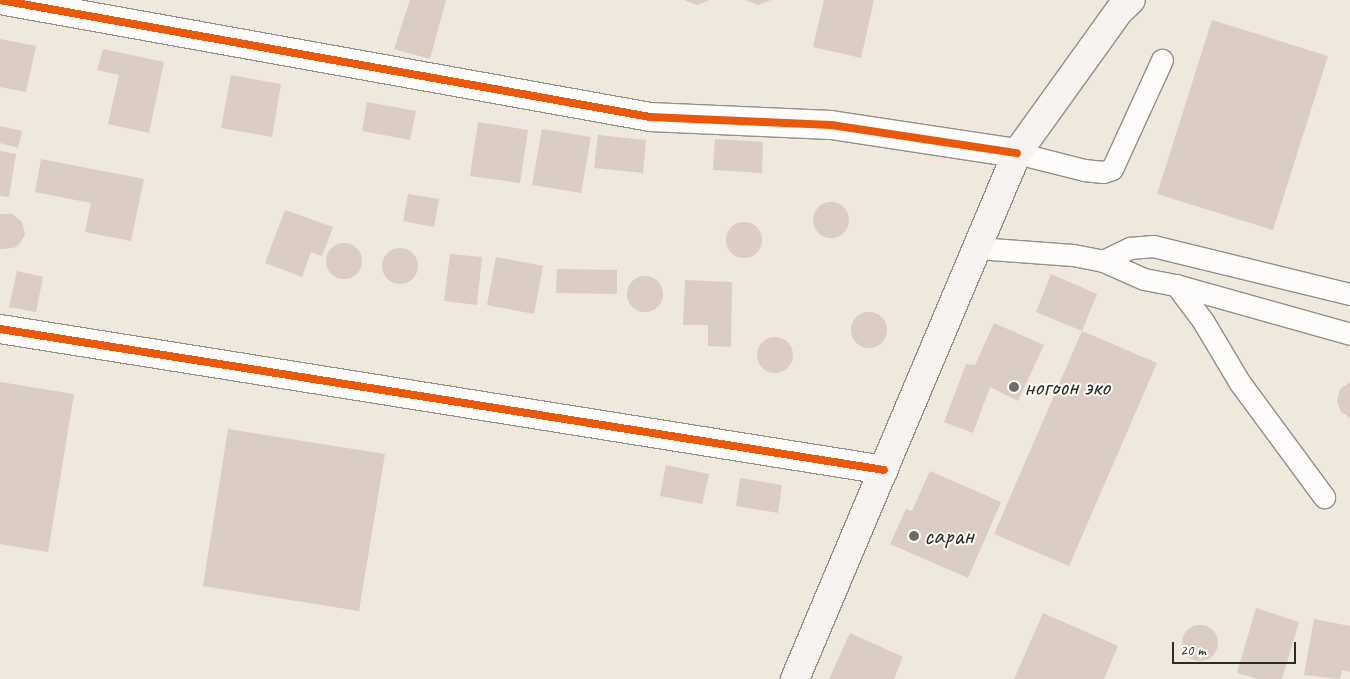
<!DOCTYPE html>
<meta charset="utf-8">
<style>
body{margin:0}
#map{position:relative;width:1350px;height:679px;overflow:hidden;background:#efe8dd;font-family:Caveat,sans-serif}
div>[style]{position:absolute}
.building>*{inset:0;background:#dbccc4}
.round{border-radius:50%}
.roads{filter:drop-shadow(1px 0 #938f8a) drop-shadow(-1px 0 #938f8a) drop-shadow(0 1px #938f8a) drop-shadow(0 -1px #938f8a)}
.lane>*{height:21px;margin:-10.5px;padding:0 10.5px;transform-origin:10.5px;border-radius:10.5px;background:#fdfcfa}
.street>*{height:28px;margin:-14px;padding:0 14px;transform-origin:14px;border-radius:14px;background:#fdfcfa}
.secondary>*{height:28px;margin:-14px;padding:0 14px;transform-origin:14px;border-radius:14px;background:#f7f3f0}
.cycleway>*{height:8px;margin:-4px;padding:0 4px;transform-origin:4px;border-radius:4px;background:#e8590c}
.dots>*{width:14px;height:14px;translate:-50% -50%;box-sizing:border-box;border:2px solid #fdfcf7;border-radius:50%}
span{translate:-50% -50%;white-space:nowrap;text-align:center;line-height:1.15;-webkit-text-stroke:4px #fdfcf7;paint-order:stroke}
.poi-label{font-size:25px;color:#2b2b2b}
.left{translate:0 -50%;text-align:left}
.scale{position:absolute;left:1172px;top:642px;width:124px;height:22px;box-sizing:border-box;border:2px solid #2b2b2b;border-top:0;padding-left:6px;font-size:15px;line-height:18px;white-space:nowrap;color:#2b2b2b;-webkit-text-stroke:4px #fdfcf7;paint-order:stroke}
</style>
<div id="map">
<div class="building">
<div style="clip-path:polygon(410px 0,446px 0,430px 59px,394px 49px)"></div>
<div style="clip-path:polygon(684px 0,709px 0,697px 5px)"></div>
<div style="clip-path:polygon(746px 0,771px 0,758px 5px)"></div>
<div style="clip-path:polygon(824px 0,874px 0,861px 58px,813px 47px)"></div>
<div style="clip-path:polygon(1212px 20px,1328px 56px,1273px 230px,1157px 194px)"></div>
<div style="clip-path:polygon(0 39px,36px 46px,26px 92px,0 87px)"></div>
<div style="clip-path:polygon(103px 49px,164px 62px,149px 133px,108px 124px,119px 75px,97px 70px)"></div>
<div style="clip-path:polygon(231px 75px,281px 84px,272px 137px,221px 128px)"></div>
<div style="clip-path:polygon(367px 102px,416px 111px,410px 140px,362px 131px)"></div>
<div style="clip-path:polygon(478px 122px,528px 130px,520px 183px,470px 176px)"></div>
<div style="clip-path:polygon(0 126px,22px 131px,18px 148px,0 143px)"></div>
<div style="clip-path:polygon(542px 129px,591px 137px,581px 193px,532px 185px)"></div>
<div style="clip-path:polygon(598px 135px,646px 140px,643px 173px,594px 168px)"></div>
<div style="clip-path:polygon(715px 139px,763px 142px,762px 173px,713px 170px)"></div>
<div style="clip-path:polygon(0 151px,16px 154px,9px 197px,0 196px)"></div>
<div style="clip-path:polygon(41px 159px,144px 179px,131px 241px,85px 232px,91px 203px,35px 192px)"></div>
<div style="clip-path:polygon(408px 194px,439px 199px,434px 227px,403px 221px)"></div>
<div class="round" style="left:813px;top:202px;width:36px;height:36px"></div>
<div style="clip-path:polygon(285px 210px,333px 227px,322px 256px,311px 252px,302px 277px,265px 263px)"></div>
<div style="clip-path:polygon(0 214px,12px 214px,22px 222px,25px 235px,18px 246px,13px 248px,0 249px)"></div>
<div class="round" style="left:726px;top:222px;width:36px;height:36px"></div>
<div class="round" style="left:326px;top:243px;width:36px;height:36px"></div>
<div class="round" style="left:382px;top:248px;width:36px;height:36px"></div>
<div style="clip-path:polygon(450px 254px,482px 257px,477px 305px,444px 301px)"></div>
<div style="clip-path:polygon(496px 257px,543px 266px,534px 314px,487px 305px)"></div>
<div style="clip-path:polygon(557px 269px,617px 270px,617px 294px,556px 293px)"></div>
<div style="clip-path:polygon(17px 271px,43px 277px,36px 312px,9px 307px)"></div>
<div style="clip-path:polygon(1051px 274px,1097px 294px,1082px 331px,1036px 312px)"></div>
<div class="round" style="left:627px;top:276px;width:36px;height:36px"></div>
<div style="clip-path:polygon(685px 280px,732px 282px,731px 347px,708px 346px,708px 325px,683px 325px)"></div>
<div class="round" style="left:851px;top:312px;width:36px;height:36px"></div>
<div style="clip-path:polygon(994px 323px,1044px 345px,1018px 401px,990px 387px,973px 433px,944px 422px,966px 364px,975px 365px)"></div>
<div style="clip-path:polygon(1082px 331px,1157px 363px,1069px 566px,994px 534px)"></div>
<div class="round" style="left:757px;top:337px;width:36px;height:36px"></div>
<div style="clip-path:polygon(0 382px,74px 394px,48px 552px,0 544px)"></div>
<div style="clip-path:polygon(1350px 382px,1350px 418px,1341px 412px,1337px 401px,1340px 389px)"></div>
<div style="clip-path:polygon(228px 429px,385px 454px,359px 611px,203px 586px)"></div>
<div style="clip-path:polygon(666px 465px,709px 474px,702px 504px,660px 496px)"></div>
<div style="clip-path:polygon(930px 471px,1001px 502px,968px 578px,890px 544px,906px 509px,912px 511px)"></div>
<div style="clip-path:polygon(740px 478px,782px 485px,778px 513px,736px 506px)"></div>
<div style="clip-path:polygon(1256px 608px,1299px 622px,1282px 679px,1258px 679px,1237px 673px)"></div>
<div style="clip-path:polygon(1043px 613px,1118px 646px,1104px 679px,1014px 679px)"></div>
<div style="clip-path:polygon(1314px 619px,1350px 626px,1350px 672px,1342px 670px,1340px 679px,1304px 675px)"></div>
<div class="round" style="left:1182px;top:625px;width:36px;height:36px"></div>
<div style="clip-path:polygon(850px 633px,903px 657px,894px 679px,829px 679px)"></div>
</div>
<div class="roads">
<div class="lane">
<div style="left:1017px;top:153px;width:69px;rotate:14.2deg"></div>
<div style="left:1084px;top:170px;width:19px;rotate:6deg"></div>
<div style="left:1103px;top:172px;width:9px;rotate:-18deg"></div>
<div style="left:1112px;top:169px;width:120px;rotate:-65.4deg"></div>
<div style="left:977px;top:248px;width:96px;rotate:4.2deg"></div>
<div style="left:1073px;top:255px;width:31px;rotate:11deg"></div>
<div style="left:1103px;top:261px;width:45px;rotate:23.7deg"></div>
<div style="left:1144px;top:279px;width:33px;rotate:11deg"></div>
<div style="left:1176px;top:285px;width:181px;rotate:15.7deg"></div>
<div style="left:1103px;top:261px;width:30px;rotate:-26deg"></div>
<div style="left:1130px;top:248px;width:23px;rotate:-5deg"></div>
<div style="left:1153px;top:246px;width:203px;rotate:13.7deg"></div>
<div style="left:1176px;top:285px;width:45px;rotate:53.1deg"></div>
<div style="left:1203px;top:321px;width:72px;rotate:59.2deg"></div>
<div style="left:1240px;top:383px;width:142px;rotate:53.6deg"></div>
</div>
<div class="street">
<div style="left:0;top:0;width:660px;rotate:10.2deg"></div>
<div style="left:650px;top:117px;width:181px;rotate:2.5deg"></div>
<div style="left:831px;top:125px;width:188px;rotate:8.6deg"></div>
<div style="left:0;top:329px;width:895px;rotate:9.06deg"></div>
</div>
<div class="secondary">
<div style="left:795px;top:679px;width:571px;rotate:-67.12deg"></div>
<div style="left:1017px;top:153px;width:175px;rotate:-54.3deg"></div>
<div style="left:1119px;top:11px;width:16px;rotate:-43deg"></div>
</div>
</div>
<div class="cycleway">
<div style="left:0;top:0;width:660px;rotate:10.2deg"></div>
<div style="left:650px;top:117px;width:181px;rotate:2.5deg"></div>
<div style="left:831px;top:125px;width:188px;rotate:8.6deg"></div>
<div style="left:0;top:329px;width:895px;rotate:9.06deg"></div>
</div>
<div class="dots">
<div style="left:1014px;top:387px;background:#706d69"></div>
<div style="left:914px;top:536px;background:#706d69"></div>
</div>
<div class="poi-label">
<span class="left" style="left:1024px;top:387px">ногоон эко</span>
<span class="left" style="left:924px;top:536px">саран</span>
</div>
<div class="scale">20 m</div>
</div>
